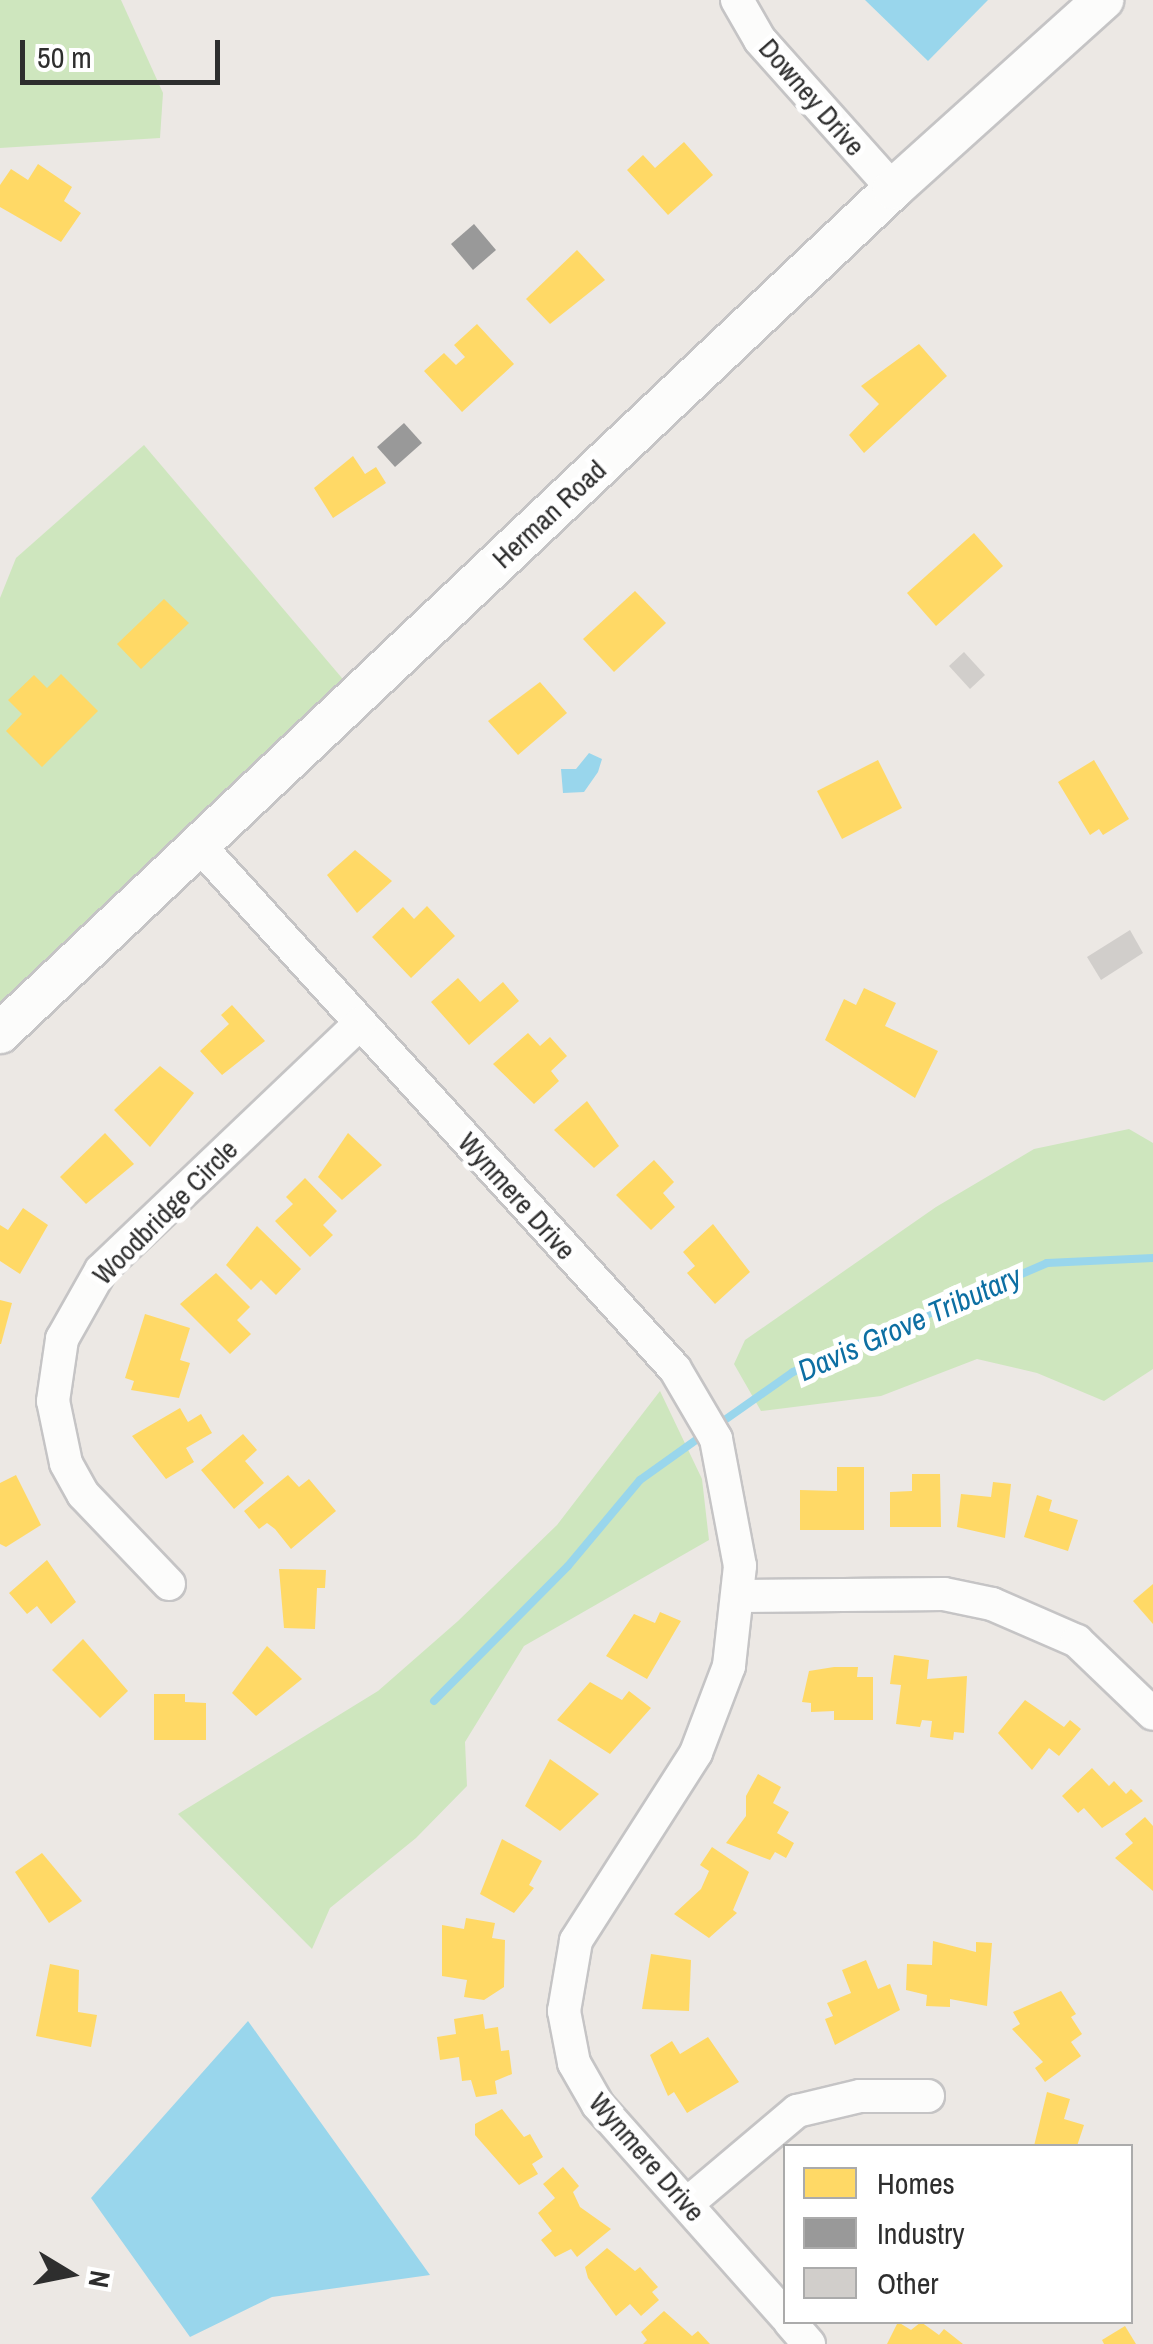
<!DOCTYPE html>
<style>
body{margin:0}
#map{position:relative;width:1153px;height:2344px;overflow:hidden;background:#ece8e4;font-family:"Archivo Narrow",sans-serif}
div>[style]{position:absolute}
.green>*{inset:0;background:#cee6be}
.water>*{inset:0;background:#99d6ec}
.homes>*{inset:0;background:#ffd966}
.industry>*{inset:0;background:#999}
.stream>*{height:8px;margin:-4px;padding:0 4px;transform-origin:4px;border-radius:4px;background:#99d6ec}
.building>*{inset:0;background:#d1cecb}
.roads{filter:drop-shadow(2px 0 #c5c4c5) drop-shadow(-2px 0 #c5c4c5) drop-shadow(0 2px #c5c4c5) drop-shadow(0 -2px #c5c4c5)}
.minor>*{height:32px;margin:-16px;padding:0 16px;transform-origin:16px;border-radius:16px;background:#fcfcfb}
.tertiary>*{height:40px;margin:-20px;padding:0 20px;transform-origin:20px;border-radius:20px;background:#fcfcfb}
span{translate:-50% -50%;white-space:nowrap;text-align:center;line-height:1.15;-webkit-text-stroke:10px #fff;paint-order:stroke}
.street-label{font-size:28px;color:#2e2e2e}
.water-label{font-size:30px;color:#0d6fa3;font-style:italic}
.legend{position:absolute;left:783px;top:2144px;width:350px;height:180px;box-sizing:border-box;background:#fff;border:2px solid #ababab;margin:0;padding:12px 18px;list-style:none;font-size:30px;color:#2e2e2e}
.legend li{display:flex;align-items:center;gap:20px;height:50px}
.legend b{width:50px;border:2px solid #ababab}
.north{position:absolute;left:20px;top:2224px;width:100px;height:100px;-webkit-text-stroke:8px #fff;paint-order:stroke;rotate:100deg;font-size:28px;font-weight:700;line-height:40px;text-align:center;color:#2e2e2e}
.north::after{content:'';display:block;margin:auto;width:35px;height:45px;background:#2e2e2e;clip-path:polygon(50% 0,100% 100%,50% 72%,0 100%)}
.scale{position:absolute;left:20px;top:40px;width:200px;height:45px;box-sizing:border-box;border:5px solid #2e2e2e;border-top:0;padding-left:12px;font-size:30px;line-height:35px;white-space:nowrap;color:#2e2e2e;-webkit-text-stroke:8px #fff;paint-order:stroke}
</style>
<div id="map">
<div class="green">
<div style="clip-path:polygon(0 0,121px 0,163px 93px,160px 138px,0 148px)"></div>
<div style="clip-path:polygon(144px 445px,347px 684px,0 1003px,0 598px,16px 558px)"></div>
<div style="clip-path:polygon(1129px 1129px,1153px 1143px,1153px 1369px,1104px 1401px,1037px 1373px,977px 1359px,881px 1396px,761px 1411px,734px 1364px,745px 1340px,936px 1207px,1034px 1149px)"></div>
<div style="clip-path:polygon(660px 1391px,702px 1479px,709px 1540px,524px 1646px,465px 1742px,467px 1786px,416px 1838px,330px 1908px,312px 1949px,178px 1814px,378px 1691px,458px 1621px,557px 1525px)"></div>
</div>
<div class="water">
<div style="clip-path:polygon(865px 0,988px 0,928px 61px)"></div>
<div style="clip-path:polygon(589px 753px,602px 759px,598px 772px,584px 792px,563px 793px,561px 769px,576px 769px)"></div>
<div style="clip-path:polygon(248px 2021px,430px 2275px,272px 2297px,190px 2337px,91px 2198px)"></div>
</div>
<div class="homes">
<div style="clip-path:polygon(684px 142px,713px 175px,668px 215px,627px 170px,643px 155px,655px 168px)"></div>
<div style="clip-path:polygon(38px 164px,72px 187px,64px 201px,81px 213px,61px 242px,0 207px,0 185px,11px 169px,28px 180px)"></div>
<div style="clip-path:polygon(577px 250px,605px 280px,550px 324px,526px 299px)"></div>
<div style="clip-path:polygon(477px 324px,514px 364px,462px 412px,424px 371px,444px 353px,456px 365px,465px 357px,454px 345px)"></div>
<div style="clip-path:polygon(919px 344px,947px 376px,864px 453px,849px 435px,879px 404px,861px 386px)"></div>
<div style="clip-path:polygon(353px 456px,365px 474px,376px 467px,386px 483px,333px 518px,314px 488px)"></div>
<div style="clip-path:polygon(974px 533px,1003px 566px,936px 626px,907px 593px)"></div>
<div style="clip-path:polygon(635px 591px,666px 623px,614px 672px,583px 639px)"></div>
<div style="clip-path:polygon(164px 599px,189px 623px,141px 669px,117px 644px)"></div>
<div style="clip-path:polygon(61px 674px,98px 711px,42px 767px,6px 731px,22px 714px,8px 700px,34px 675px,47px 688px)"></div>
<div style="clip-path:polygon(540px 682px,567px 713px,518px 755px,488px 721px)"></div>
<div style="clip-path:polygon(878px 760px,902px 808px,842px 839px,817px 791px)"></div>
<div style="clip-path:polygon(1094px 760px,1129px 819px,1103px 835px,1099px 829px,1090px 835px,1058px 782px)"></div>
<div style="clip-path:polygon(355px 850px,392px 881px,357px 913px,327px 875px)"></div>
<div style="clip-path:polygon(427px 906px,455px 936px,411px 978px,372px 937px,403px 907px,414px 919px)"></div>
<div style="clip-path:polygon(458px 978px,480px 1002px,503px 982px,519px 1001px,469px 1045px,431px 1002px)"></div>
<div style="clip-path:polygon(864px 988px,896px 1003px,885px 1026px,938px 1051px,915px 1098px,825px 1040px,844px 999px,856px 1005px)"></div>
<div style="clip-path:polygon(232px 1005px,265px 1041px,222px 1075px,200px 1051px,229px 1024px,221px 1015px)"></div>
<div style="clip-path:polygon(528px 1033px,540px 1046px,550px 1037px,567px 1056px,551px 1071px,559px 1081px,534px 1104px,493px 1064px)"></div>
<div style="clip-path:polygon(160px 1066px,194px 1093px,150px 1147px,114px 1110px)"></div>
<div style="clip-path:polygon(587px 1101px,619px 1146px,594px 1168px,554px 1130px)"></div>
<div style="clip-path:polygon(105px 1133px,134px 1164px,86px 1204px,60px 1177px)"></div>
<div style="clip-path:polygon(348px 1133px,382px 1165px,342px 1200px,318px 1177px)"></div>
<div style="clip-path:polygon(654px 1160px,674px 1182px,663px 1193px,675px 1207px,651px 1230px,616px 1195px)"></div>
<div style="clip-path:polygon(305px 1178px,337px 1211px,323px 1225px,333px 1235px,310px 1257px,275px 1221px,293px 1204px,286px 1197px)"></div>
<div style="clip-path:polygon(23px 1208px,48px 1225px,20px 1274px,0 1261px,0 1225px,8px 1230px)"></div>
<div style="clip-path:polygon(713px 1224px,750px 1272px,715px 1304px,687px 1273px,695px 1266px,683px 1252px)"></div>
<div style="clip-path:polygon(257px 1226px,301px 1269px,276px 1295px,261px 1280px,251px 1290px,226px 1265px)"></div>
<div style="clip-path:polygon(216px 1273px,250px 1307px,237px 1320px,251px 1334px,230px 1354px,180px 1304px)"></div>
<div style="clip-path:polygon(0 1300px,12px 1303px,1px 1344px,0 1344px)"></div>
<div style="clip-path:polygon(145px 1314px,190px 1328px,180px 1360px,190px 1363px,179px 1398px,131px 1390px,134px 1381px,125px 1378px)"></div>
<div style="clip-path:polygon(180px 1408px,188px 1422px,201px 1414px,212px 1433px,186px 1448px,194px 1462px,166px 1479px,132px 1436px)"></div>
<div style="clip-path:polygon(243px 1434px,257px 1450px,245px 1461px,264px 1483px,234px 1509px,201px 1470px)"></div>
<div style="clip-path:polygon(837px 1467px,864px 1467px,864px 1530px,800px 1530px,800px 1490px,837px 1491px)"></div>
<div style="clip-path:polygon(912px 1474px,940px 1474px,941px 1527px,890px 1527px,890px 1492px,912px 1491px)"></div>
<div style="clip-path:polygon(16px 1475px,41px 1525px,6px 1547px,0 1544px,0 1483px)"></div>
<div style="clip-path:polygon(288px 1475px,299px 1487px,309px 1479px,336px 1511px,291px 1549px,275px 1529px,267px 1523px,259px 1529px,244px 1511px)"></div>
<div style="clip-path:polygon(993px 1482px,1011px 1484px,1005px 1538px,957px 1527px,961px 1494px,991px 1497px)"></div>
<div style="clip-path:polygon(1037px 1495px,1052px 1500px,1049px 1511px,1078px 1520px,1068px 1551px,1024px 1537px)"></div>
<div style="clip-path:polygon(47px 1560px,76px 1602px,51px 1624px,37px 1606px,27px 1614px,9px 1593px)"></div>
<div style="clip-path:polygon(279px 1569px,326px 1570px,325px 1588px,317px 1588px,315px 1629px,284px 1628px)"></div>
<div style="clip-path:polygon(1153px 1584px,1153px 1624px,1133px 1601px)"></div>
<div style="clip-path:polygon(660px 1612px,681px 1621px,647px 1679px,606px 1656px,634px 1614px,655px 1623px)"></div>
<div style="clip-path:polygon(83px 1639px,128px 1691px,100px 1718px,52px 1670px)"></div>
<div style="clip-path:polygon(267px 1646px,302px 1679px,256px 1716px,232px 1693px)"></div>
<div style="clip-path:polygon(894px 1655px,929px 1660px,927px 1679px,967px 1676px,964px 1733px,954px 1732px,953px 1740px,930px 1737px,932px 1721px,922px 1720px,920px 1727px,896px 1724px,901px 1685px,890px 1684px)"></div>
<div style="clip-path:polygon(834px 1667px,858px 1667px,857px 1677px,873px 1677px,873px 1720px,834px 1720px,834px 1711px,811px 1712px,811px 1703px,802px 1702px,809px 1671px)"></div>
<div style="clip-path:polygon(590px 1682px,622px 1700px,629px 1691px,651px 1708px,610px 1754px,557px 1720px)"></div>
<div style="clip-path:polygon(154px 1694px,185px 1694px,185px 1702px,206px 1703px,206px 1740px,154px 1740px)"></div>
<div style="clip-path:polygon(1025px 1700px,1064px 1727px,1070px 1720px,1081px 1729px,1059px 1756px,1049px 1748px,1032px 1770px,998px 1733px)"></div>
<div style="clip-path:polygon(550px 1759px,599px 1794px,560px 1831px,525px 1806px)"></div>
<div style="clip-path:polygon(1092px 1768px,1109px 1786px,1114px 1781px,1126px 1794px,1131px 1789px,1143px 1801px,1102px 1828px,1084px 1808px,1078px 1813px,1062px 1796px)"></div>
<div style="clip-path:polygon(758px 1774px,781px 1787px,773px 1803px,789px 1812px,777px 1833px,794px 1843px,786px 1858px,775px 1852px,770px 1860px,726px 1843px,746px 1816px,746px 1796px)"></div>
<div style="clip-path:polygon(1145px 1817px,1153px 1826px,1153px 1891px,1115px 1858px,1133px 1843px,1125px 1834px)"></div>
<div style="clip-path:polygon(502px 1839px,542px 1861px,529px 1885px,534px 1888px,514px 1913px,480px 1894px)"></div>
<div style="clip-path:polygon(712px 1847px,749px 1872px,733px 1910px,737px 1913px,709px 1938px,674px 1914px,701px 1889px,709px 1871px,700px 1865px)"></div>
<div style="clip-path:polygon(42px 1853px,82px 1901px,49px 1923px,15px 1872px)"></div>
<div style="clip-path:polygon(466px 1918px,495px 1923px,492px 1938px,505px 1940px,504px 1987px,484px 2000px,464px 1997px,467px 1980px,442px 1976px,442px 1925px,464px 1929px)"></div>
<div style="clip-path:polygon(933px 1941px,976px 1952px,976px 1942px,992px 1943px,987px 2006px,950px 1999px,950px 2007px,926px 2006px,927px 1995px,906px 1990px,907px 1964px,932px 1965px)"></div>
<div style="clip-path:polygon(651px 1954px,691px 1960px,689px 2011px,642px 2009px)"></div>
<div style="clip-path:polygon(866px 1960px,878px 1989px,890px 1984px,900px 2010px,835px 2045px,825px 2019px,833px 2016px,827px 2003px,851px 1993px,842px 1970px)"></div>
<div style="clip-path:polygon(50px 1964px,79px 1970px,78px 2012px,97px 2015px,91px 2047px,36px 2036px)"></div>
<div style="clip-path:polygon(1061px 1991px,1076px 2014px,1071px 2017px,1082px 2034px,1071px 2042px,1081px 2056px,1045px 2082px,1035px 2068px,1043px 2062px,1012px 2029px,1020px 2024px,1013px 2012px)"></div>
<div style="clip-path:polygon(483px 2014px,485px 2029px,498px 2027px,501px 2051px,509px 2050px,512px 2074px,495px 2081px,497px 2094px,476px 2097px,471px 2080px,462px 2081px,459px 2057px,440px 2060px,437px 2037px,456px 2034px,454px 2019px)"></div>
<div style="clip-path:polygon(708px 2037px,739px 2082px,687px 2113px,674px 2092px,668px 2096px,650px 2055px,672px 2041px,680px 2054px)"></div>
<div style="clip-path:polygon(1047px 2092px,1070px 2099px,1064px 2119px,1084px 2125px,1077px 2146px,1034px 2146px)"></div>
<div style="clip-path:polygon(502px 2109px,524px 2137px,530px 2134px,543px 2157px,532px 2164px,538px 2174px,519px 2185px,475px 2135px,475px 2124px)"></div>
<div style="clip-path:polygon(563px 2167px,579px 2186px,573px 2192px,580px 2207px,611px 2229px,577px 2257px,571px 2249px,555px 2257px,541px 2240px,552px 2231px,538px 2213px,555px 2198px,543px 2184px)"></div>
<div style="clip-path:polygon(607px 2248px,635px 2271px,640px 2267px,658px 2287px,652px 2292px,659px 2300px,641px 2316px,630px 2304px,616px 2316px,588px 2278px,585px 2267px)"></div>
<div style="clip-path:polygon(664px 2311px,692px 2336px,698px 2331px,710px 2344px,643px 2344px,647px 2340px,641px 2332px)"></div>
<div style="clip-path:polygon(898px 2322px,911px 2330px,921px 2322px,939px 2335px,944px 2329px,963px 2344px,887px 2344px)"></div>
<div style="clip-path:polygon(1125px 2326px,1136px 2344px,1104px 2344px,1102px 2340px)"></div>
</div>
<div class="industry">
<div style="clip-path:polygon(474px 224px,496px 250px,473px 270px,451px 244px)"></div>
<div style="clip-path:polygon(404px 423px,422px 443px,395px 467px,377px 447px)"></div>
</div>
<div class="stream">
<div style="left:719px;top:1424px;width:90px;rotate:-35.1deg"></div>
<div style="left:793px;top:1372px;width:276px;rotate:-23.2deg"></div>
<div style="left:1047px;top:1263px;width:106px;rotate:-2.7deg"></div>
<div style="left:434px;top:1701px;width:190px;rotate:-45.2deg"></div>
<div style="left:568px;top:1566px;width:112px;rotate:-50.1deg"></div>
<div style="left:640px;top:1480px;width:77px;rotate:-35.5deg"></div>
</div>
<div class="building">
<div style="clip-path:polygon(964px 652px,985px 675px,970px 689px,949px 666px)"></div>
<div style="clip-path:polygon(1130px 930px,1143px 953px,1101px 980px,1087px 957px)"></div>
</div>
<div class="roads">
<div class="minor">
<div style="left:737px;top:0;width:46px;rotate:60.1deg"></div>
<div style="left:760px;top:40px;width:200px;rotate:48.2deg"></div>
<div style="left:198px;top:844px;width:709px;rotate:47.74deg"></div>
<div style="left:675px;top:1369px;width:81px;rotate:59.6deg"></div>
<div style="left:716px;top:1439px;width:129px;rotate:79.3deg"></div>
<div style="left:740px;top:1566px;width:101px;rotate:96.3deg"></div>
<div style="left:729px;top:1666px;width:93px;rotate:110.8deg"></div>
<div style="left:696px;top:1753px;width:223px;rotate:122.6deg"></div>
<div style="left:576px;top:1941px;width:71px;rotate:99.7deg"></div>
<div style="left:564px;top:2011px;width:53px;rotate:79.1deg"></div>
<div style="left:574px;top:2063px;width:48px;rotate:60.3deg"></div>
<div style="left:598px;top:2105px;width:283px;rotate:48.4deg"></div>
<div style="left:169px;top:1584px;width:124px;rotate:-133.7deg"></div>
<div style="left:83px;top:1494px;width:35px;rotate:-119deg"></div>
<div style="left:66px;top:1463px;width:63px;rotate:-101.8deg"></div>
<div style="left:53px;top:1401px;width:63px;rotate:-81.7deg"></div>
<div style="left:62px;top:1339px;width:79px;rotate:-60.5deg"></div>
<div style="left:101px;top:1270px;width:358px;rotate:-43.6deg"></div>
<div style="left:742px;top:1596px;width:202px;rotate:-0.6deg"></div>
<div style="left:944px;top:1594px;width:49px;rotate:11.8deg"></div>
<div style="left:992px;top:1604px;width:93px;rotate:23.5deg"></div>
<div style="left:1077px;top:1641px;width:105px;rotate:43.8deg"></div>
<div style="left:688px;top:2203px;width:143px;rotate:-40.2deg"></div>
<div style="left:797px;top:2111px;width:65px;rotate:-13.4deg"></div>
<div style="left:860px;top:2096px;width:68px"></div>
<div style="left:790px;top:2322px;width:29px;rotate:49deg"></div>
</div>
<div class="tertiary">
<div style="left:0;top:1033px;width:1229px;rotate:-43.38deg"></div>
<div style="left:893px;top:189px;width:283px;rotate:-42deg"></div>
</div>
</div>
<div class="street-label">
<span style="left:812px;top:97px;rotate:49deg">Downey Drive</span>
<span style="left:549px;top:514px;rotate:-43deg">Herman Road</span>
<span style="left:517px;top:1196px;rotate:48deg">Wynmere Drive</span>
<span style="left:165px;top:1212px;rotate:-45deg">Woodbridge Circle</span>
<span style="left:647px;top:2157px;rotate:49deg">Wynmere Drive</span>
</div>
<div class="water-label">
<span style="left:909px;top:1323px;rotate:-24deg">Davis Grove Tributary</span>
</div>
<ul class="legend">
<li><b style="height:28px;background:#ffd966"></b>Homes</li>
<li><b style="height:28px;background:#999"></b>Industry</li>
<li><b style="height:28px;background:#d1cecb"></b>Other</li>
</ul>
<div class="north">N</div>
<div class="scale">50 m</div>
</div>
